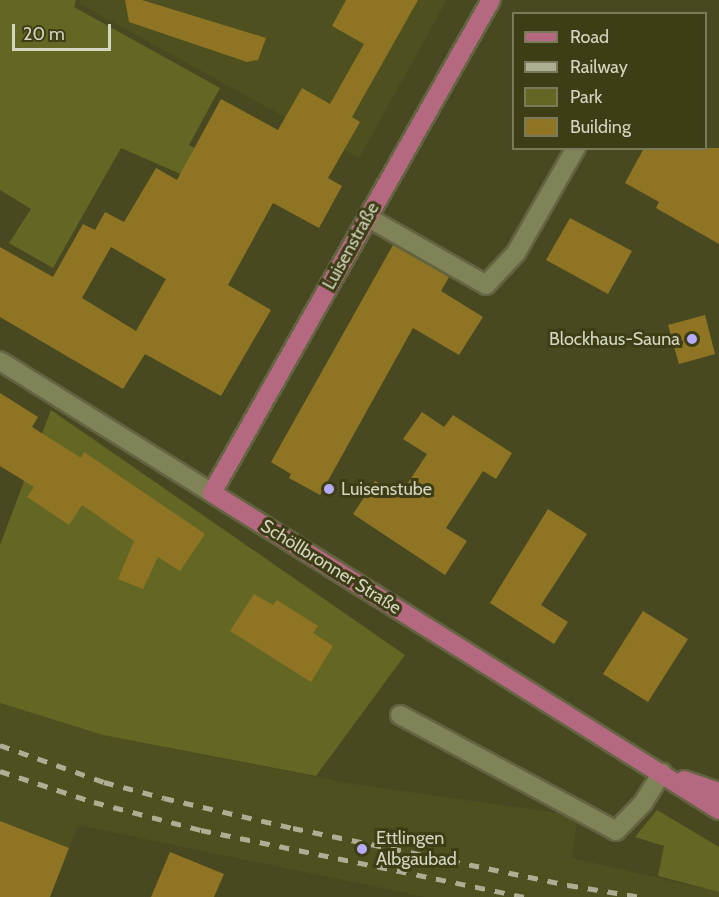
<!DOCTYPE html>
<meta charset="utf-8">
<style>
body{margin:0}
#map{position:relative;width:719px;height:897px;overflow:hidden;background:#484921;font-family:Cabin,sans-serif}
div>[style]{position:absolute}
.built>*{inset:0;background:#4f501f}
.green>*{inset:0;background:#646623}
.building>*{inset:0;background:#8f7523}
.roads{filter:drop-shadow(2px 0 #636441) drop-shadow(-2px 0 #636441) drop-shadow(0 2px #636441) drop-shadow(0 -2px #636441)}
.minor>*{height:18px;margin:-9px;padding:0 9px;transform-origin:9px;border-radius:9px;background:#808258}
.major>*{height:18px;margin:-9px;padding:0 9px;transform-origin:9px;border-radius:9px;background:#b56981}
.rail>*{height:4.5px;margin-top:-2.25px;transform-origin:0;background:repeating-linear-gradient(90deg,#adae93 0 10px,transparent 0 20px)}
.dots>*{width:16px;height:16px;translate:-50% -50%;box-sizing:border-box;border:3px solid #3d3e16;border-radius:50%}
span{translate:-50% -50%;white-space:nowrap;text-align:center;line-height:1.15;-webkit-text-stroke:6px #3d3e16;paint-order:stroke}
.street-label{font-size:18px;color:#d3d5bf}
.poi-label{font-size:18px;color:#d3d5bf}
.right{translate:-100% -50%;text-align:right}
.left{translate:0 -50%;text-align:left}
.legend{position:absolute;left:512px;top:12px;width:195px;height:138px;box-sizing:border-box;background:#3d3e16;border:2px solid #797a5a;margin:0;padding:8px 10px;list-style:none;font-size:18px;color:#d3d5bf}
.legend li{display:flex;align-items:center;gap:12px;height:30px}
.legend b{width:30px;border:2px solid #797a5a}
.scale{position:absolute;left:12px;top:24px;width:99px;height:27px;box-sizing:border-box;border:3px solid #d3d5bf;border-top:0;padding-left:8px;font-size:18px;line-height:21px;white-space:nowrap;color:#d3d5bf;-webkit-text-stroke:4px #3d3e16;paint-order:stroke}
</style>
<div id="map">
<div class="built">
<div style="clip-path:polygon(81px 0,447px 0,359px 158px,80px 4px)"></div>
<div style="clip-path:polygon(0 703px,103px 735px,353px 784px,578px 816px,572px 858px,719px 892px,719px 897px,425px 897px,78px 825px,50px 897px,0 897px)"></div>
</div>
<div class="green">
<div style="clip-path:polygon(0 0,76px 0,74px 7px,220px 88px,189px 145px,216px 160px,201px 183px,121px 148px,53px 268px,9px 243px,31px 209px,0 190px)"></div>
<div style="clip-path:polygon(51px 410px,405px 655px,316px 776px,103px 735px,0 703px,0 545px)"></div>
<div style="clip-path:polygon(657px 810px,719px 847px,719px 892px,658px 876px,664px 846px,635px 837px)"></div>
</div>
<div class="building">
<div style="clip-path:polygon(125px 0,142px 0,266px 38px,258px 60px,247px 62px,129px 22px)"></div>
<div style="clip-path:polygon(evenodd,346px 0,418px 0,352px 117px,360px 122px,328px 178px,342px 186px,319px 228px,273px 203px,228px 285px,271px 310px,221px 396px,145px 354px,123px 389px,0 317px,0 247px,53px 277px,83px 224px,95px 230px,105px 212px,124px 222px,156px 168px,177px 180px,221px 99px,278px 130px,302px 88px,330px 104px,364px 44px,332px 26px,346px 0,111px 247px,166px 279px,136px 331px,82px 298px,111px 247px)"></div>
<div style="clip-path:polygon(644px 148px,719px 148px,719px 244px,656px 208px,659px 202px,625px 183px)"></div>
<div style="clip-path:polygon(570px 218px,632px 251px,608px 294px,546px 260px)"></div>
<div style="clip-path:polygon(393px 245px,449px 277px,441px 291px,483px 317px,459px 355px,413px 328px,320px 495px,289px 478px,291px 474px,271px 462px)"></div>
<div style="clip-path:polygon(705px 315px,715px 354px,679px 364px,668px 325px)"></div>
<div style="clip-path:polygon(0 393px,38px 417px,32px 427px,81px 458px,84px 452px,205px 534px,180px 571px,158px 557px,143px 589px,118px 579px,134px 541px,82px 505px,69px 525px,27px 497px,34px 487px,0 466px)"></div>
<div style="clip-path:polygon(422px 412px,444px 427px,453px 415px,512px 453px,496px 479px,483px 471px,446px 528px,467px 541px,445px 575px,353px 514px,375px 481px,400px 495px,427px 454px,403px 439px)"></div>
<div style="clip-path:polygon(548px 509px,587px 534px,541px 605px,568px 622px,554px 644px,490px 603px)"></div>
<div style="clip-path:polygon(254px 594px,273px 605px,277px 600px,318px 626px,313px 633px,333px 646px,311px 682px,230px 631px)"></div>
<div style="clip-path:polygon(643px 611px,688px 639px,648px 702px,603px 674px)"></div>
<div style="clip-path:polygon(0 821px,69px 848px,50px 897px,0 897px)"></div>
<div style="clip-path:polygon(170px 852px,224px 874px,214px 897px,151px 897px)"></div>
</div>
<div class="roads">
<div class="minor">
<div style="left:367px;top:217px;width:137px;rotate:29.7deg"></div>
<div style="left:486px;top:285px;width:44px;rotate:-46.8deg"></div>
<div style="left:516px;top:253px;width:121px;rotate:-60.3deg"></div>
<div style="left:0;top:361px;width:250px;rotate:31.9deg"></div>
<div style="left:400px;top:715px;width:245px;rotate:28.2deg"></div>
<div style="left:616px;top:831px;width:39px;rotate:-46deg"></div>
<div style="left:643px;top:803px;width:36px;rotate:-58deg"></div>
</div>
<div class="major">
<div style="left:491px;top:0;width:566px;rotate:119.51deg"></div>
<div style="left:212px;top:493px;width:598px;rotate:32.02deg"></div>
<div style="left:684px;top:780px;width:37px;rotate:19deg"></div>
</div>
</div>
<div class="rail">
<div style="left:0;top:745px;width:110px;rotate:19.6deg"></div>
<div style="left:104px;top:782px;width:62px;rotate:14.9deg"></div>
<div style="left:164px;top:798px;width:132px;rotate:13.1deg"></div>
<div style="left:293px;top:828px;width:281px;rotate:11.7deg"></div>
<div style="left:568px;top:885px;width:74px;rotate:9.3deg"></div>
<div style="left:0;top:771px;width:99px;rotate:18.3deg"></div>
<div style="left:94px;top:802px;width:111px;rotate:14.7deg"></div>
<div style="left:201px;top:830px;width:330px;rotate:11.7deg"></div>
</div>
<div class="dots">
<div style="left:692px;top:339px;background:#b7abf8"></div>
<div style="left:329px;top:489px;background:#b7abf8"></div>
<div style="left:362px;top:849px;background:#b7abf8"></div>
</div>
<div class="street-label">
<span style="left:351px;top:246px;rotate:-61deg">Luisenstraße</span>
<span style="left:331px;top:567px;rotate:32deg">Schöllbronner Straße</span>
</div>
<div class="poi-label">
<span class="right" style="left:680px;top:339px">Blockhaus-Sauna</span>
<span class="left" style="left:341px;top:489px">Luisenstube</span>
<span class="left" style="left:376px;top:849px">Ettlingen<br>Albgaubad</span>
</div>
<ul class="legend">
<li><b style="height:8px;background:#b56981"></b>Road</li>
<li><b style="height:8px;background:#adae93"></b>Railway</li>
<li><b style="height:16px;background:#646623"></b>Park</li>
<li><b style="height:16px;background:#8f7523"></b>Building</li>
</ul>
<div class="scale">20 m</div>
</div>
